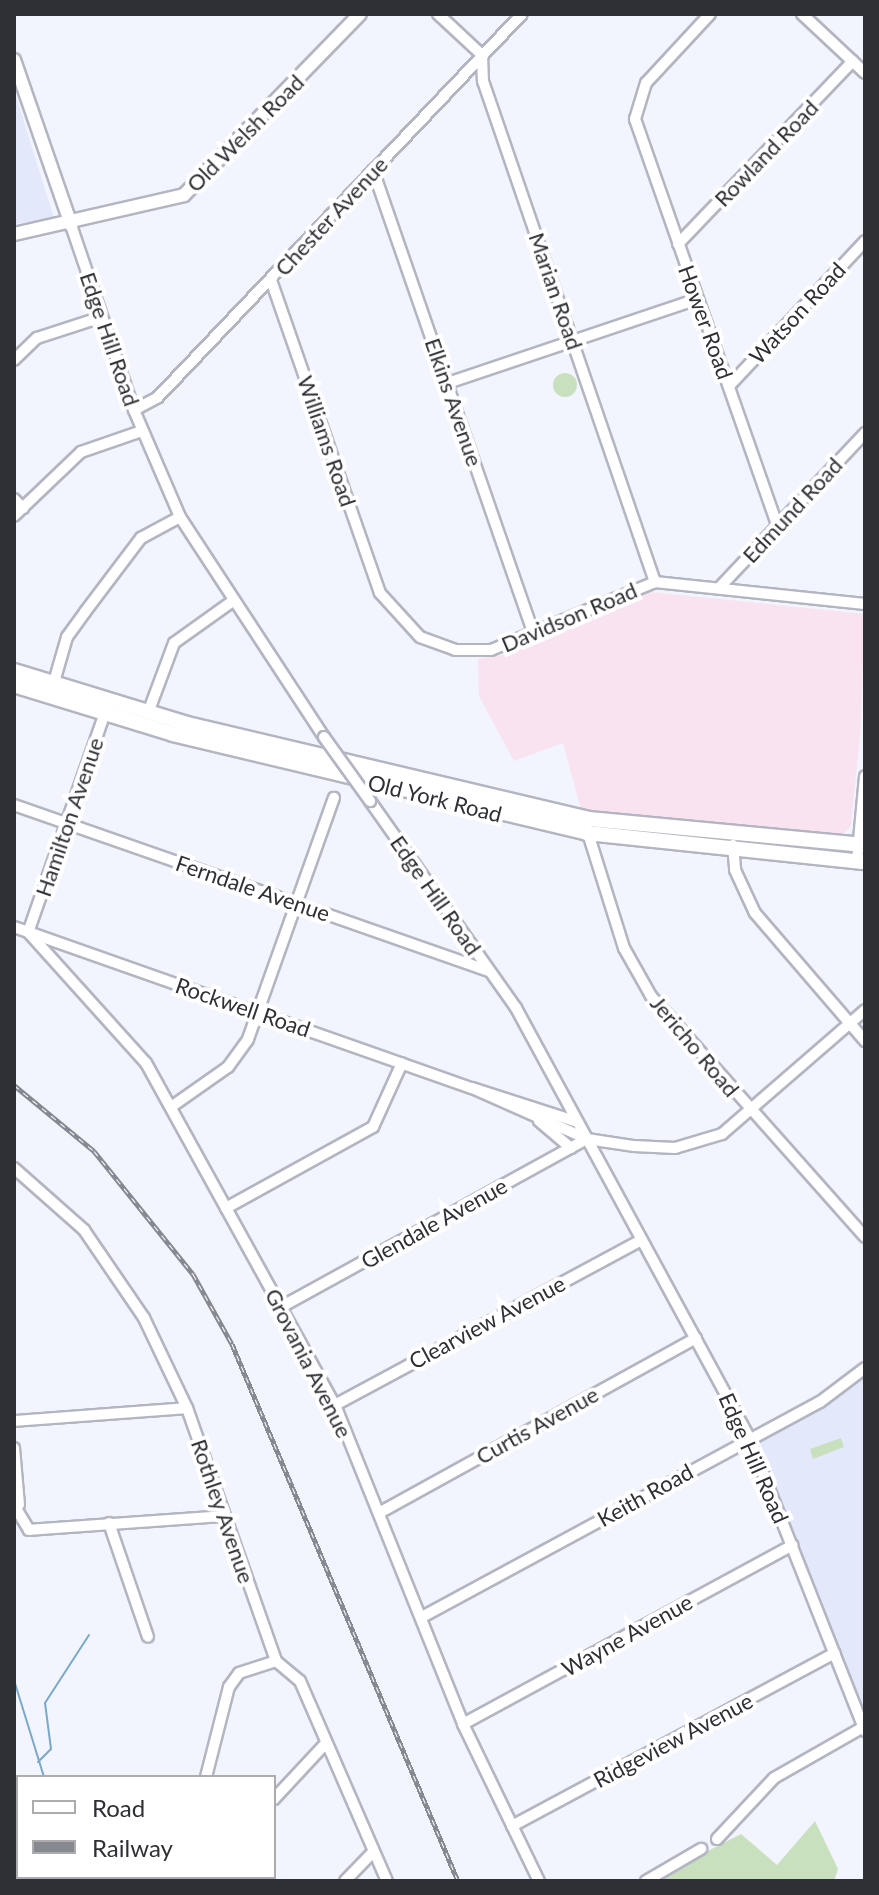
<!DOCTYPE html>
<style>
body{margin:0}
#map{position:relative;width:879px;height:1895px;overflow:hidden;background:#f2f4fe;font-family:Lato,sans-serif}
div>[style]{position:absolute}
.commercial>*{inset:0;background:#fae3f0}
.built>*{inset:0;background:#e4e8fb}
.green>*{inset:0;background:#c9e0be}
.round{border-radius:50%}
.stream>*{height:2px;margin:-1px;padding:0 1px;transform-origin:1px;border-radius:1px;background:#7aa9c6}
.roads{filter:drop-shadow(2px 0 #b3b5c1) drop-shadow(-2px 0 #b3b5c1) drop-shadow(0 2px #b3b5c1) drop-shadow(0 -2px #b3b5c1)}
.minor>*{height:10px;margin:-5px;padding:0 5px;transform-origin:5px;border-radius:5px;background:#fff}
.major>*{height:12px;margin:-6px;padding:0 6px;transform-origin:6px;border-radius:6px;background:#fff}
.highway>*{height:14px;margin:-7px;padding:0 7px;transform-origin:7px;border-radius:7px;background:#fff}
.rail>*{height:5px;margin-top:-2.5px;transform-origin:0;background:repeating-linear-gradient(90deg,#fff 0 6px,#878990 0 12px);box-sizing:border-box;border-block:2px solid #878990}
.bridges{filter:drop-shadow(2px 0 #b3b5c1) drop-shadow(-2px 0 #b3b5c1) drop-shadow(0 2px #b3b5c1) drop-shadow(0 -2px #b3b5c1)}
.minor-bridge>*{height:10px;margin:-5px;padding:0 5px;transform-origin:5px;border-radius:5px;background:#fff}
span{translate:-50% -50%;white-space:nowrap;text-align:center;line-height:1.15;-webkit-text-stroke:8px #fff;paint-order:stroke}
.street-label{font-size:22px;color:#2f3035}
.frame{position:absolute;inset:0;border:16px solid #2f3035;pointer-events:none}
.legend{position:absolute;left:16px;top:1775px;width:260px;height:104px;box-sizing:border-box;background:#fff;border:2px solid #acacae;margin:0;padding:10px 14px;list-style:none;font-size:24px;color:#2f3035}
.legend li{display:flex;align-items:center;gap:16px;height:40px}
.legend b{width:40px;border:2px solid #acacae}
</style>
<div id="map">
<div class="commercial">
<div style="clip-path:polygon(651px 592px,865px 614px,860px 736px,851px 826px,843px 834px,581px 810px,563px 743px,514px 761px,479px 696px,478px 659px,509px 654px)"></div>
</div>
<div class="built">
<div style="clip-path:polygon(14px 90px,54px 218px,14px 224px)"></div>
<div style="clip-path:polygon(865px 1373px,865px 1712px,757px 1441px)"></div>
</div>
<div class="green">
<div class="round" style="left:553px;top:373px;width:24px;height:24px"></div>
<div style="clip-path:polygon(841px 1438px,844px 1447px,813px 1459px,810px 1449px)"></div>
<div style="clip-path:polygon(815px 1821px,838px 1869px,834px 1881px,662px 1881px,661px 1875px,741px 1834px,777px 1865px)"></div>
</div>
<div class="stream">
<div style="left:14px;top:1680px;width:102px;rotate:72.8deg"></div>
<div style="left:38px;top:1762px;width:18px;rotate:-45deg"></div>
<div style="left:51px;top:1749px;width:46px;rotate:-97.4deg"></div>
<div style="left:45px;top:1703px;width:81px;rotate:-57.1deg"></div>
<div style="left:80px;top:1877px;width:4px;rotate:90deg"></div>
</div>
<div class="roads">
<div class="minor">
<div style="left:438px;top:14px;width:60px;rotate:43deg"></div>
<div style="left:482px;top:55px;width:26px;rotate:88deg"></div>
<div style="left:483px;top:81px;width:530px;rotate:71.05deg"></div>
<div style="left:710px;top:14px;width:94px;rotate:132.8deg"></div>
<div style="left:646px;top:83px;width:38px;rotate:107deg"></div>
<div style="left:635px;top:119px;width:430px;rotate:70.7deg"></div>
<div style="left:802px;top:14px;width:86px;rotate:43.1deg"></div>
<div style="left:373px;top:170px;width:491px;rotate:70.9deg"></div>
<div style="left:71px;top:225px;width:195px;rotate:71.2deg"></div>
<div style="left:134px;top:410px;width:116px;rotate:66.7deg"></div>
<div style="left:180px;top:517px;width:263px;rotate:56.8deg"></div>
<div style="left:678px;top:244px;width:253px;rotate:-46.3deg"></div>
<div style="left:271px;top:280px;width:331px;rotate:70.8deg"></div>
<div style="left:380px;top:593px;width:59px;rotate:47.7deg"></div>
<div style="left:420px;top:637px;width:37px;rotate:20deg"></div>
<div style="left:455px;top:650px;width:36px"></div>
<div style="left:491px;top:650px;width:178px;rotate:-22.5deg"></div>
<div style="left:655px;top:582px;width:211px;rotate:6deg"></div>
<div style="left:14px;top:360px;width:32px;rotate:-44deg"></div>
<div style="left:37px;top:338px;width:68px;rotate:-17.9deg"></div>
<div style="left:448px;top:383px;width:263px;rotate:-18.6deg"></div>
<div style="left:729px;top:386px;width:199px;rotate:-46.8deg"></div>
<div style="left:134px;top:410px;width:27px;rotate:-28deg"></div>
<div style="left:158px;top:397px;width:528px;rotate:-46.46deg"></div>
<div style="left:14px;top:499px;width:13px;rotate:45deg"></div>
<div style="left:14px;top:516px;width:93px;rotate:-43.7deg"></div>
<div style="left:81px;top:452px;width:65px;rotate:-19deg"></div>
<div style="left:719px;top:588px;width:213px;rotate:-46.7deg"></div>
<div style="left:52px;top:689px;width:54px;rotate:-73.9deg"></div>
<div style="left:67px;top:637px;width:31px;rotate:-54deg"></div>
<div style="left:85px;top:612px;width:93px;rotate:-52.9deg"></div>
<div style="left:141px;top:538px;width:44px;rotate:-28.3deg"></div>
<div style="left:107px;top:707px;width:238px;rotate:109.3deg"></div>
<div style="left:28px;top:932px;width:176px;rotate:48deg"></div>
<div style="left:146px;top:1063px;width:391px;rotate:61.1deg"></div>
<div style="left:335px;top:1405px;width:344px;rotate:68.1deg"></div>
<div style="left:463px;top:1724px;width:174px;rotate:64.2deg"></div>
<div style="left:148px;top:713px;width:75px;rotate:-69.6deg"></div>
<div style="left:174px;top:643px;width:69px;rotate:-35.5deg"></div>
<div style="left:370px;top:801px;width:253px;rotate:54.8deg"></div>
<div style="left:516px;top:1008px;width:489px;rotate:61.5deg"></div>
<div style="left:749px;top:1438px;width:315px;rotate:68.4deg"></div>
<div style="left:14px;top:805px;width:503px;rotate:19.26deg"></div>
<div style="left:587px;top:830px;width:124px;rotate:72.6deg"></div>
<div style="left:624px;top:948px;width:55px;rotate:60.6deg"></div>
<div style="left:651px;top:996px;width:322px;rotate:48.4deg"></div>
<div style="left:733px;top:845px;width:25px;rotate:85deg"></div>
<div style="left:735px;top:870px;width:47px;rotate:65.1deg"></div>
<div style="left:755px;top:913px;width:169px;rotate:49.3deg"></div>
<div style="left:857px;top:861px;width:85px;rotate:-84.6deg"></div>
<div style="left:14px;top:927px;width:485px;rotate:19.4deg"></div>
<div style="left:472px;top:1088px;width:126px;rotate:23.9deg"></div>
<div style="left:587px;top:1139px;width:48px;rotate:8.5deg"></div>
<div style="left:634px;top:1146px;width:41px;rotate:2.8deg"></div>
<div style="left:675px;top:1148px;width:49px;rotate:-16.6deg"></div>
<div style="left:722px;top:1134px;width:189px;rotate:-40.9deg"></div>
<div style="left:472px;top:1088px;width:111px;rotate:17.8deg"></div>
<div style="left:171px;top:1107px;width:70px;rotate:-35.1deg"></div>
<div style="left:228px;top:1067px;width:34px;rotate:-54deg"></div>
<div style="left:248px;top:1039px;width:256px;rotate:-70.4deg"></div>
<div style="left:539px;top:1121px;width:42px;rotate:40.2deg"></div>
<div style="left:14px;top:1168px;width:94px;rotate:41.5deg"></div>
<div style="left:84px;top:1230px;width:107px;rotate:55.7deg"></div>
<div style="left:144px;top:1318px;width:100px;rotate:64.5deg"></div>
<div style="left:187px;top:1408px;width:268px;rotate:70.6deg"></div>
<div style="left:276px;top:1661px;width:31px;rotate:40deg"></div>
<div style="left:300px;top:1681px;width:218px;rotate:66.5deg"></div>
<div style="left:226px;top:1208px;width:168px;rotate:-28.9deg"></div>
<div style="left:373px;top:1127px;width:70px;rotate:-65.6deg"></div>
<div style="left:281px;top:1307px;width:349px;rotate:-28.8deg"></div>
<div style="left:335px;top:1405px;width:348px;rotate:-28.3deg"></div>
<div style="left:14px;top:1421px;width:173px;rotate:-4.3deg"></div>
<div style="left:14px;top:1448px;width:57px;rotate:85deg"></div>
<div style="left:14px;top:1505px;width:29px;rotate:59deg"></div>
<div style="left:29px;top:1530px;width:196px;rotate:-4.1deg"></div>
<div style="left:379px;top:1513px;width:362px;rotate:-28.9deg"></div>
<div style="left:109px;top:1523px;width:120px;rotate:71.1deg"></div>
<div style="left:422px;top:1617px;width:452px;rotate:-28.4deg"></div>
<div style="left:820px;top:1402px;width:56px;rotate:-37.1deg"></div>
<div style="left:463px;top:1724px;width:375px;rotate:-28.5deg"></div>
<div style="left:206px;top:1777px;width:93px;rotate:-75.7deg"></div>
<div style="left:229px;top:1687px;width:17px;rotate:-54deg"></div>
<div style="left:239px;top:1673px;width:39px;rotate:-18deg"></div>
<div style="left:274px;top:1799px;width:76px;rotate:-47.1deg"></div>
<div style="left:512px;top:1826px;width:366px;rotate:-28.2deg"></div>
<div style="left:717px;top:1839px;width:83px;rotate:-46.9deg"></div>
<div style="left:774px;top:1778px;width:105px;rotate:-29.7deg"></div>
<div style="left:187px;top:1881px;width:4px;rotate:-76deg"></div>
<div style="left:196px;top:1881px;width:7px;rotate:-34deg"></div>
<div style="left:345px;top:1881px;width:40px;rotate:-46deg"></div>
<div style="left:646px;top:1881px;width:64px;rotate:-30.2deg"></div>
</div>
<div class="major">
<div style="left:14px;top:60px;width:175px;rotate:70.9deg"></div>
<div style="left:14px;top:234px;width:174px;rotate:-12.9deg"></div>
<div style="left:184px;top:195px;width:252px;rotate:-45.8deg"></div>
</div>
<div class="highway">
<div style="left:14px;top:671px;width:181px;rotate:17deg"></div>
<div style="left:187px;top:724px;width:412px;rotate:13.3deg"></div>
<div style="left:588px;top:819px;width:278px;rotate:5.4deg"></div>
<div style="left:14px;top:685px;width:166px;rotate:17.1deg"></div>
<div style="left:173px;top:734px;width:426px;rotate:13.4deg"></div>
<div style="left:587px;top:833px;width:280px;rotate:6deg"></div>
</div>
</div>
<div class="rail">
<div style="left:14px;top:1085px;width:104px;rotate:39.5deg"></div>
<div style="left:94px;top:1151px;width:158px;rotate:51.2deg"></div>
<div style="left:193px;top:1274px;width:80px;rotate:60.9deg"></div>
<div style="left:232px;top:1344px;width:583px;rotate:67.18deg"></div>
</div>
<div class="bridges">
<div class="minor-bridge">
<div style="left:324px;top:737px;width:79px;rotate:54.3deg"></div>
</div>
</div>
<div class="street-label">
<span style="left:245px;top:133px;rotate:-45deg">Old Welsh Road</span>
<span style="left:766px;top:153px;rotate:-46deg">Rowland Road</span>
<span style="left:331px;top:216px;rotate:-47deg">Chester Avenue</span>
<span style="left:556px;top:291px;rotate:71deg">Marian Road</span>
<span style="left:797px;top:313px;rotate:-47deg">Watson Road</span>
<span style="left:706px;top:322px;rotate:70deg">Hower Road</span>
<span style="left:110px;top:339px;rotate:71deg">Edge Hill Road</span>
<span style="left:454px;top:402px;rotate:71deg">Elkins Avenue</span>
<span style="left:327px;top:441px;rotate:71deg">Williams Road</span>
<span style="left:792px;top:510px;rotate:-47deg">Edmund Road</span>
<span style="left:569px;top:617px;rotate:-23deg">Davidson Road</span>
<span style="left:435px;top:798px;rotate:14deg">Old York Road</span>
<span style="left:69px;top:817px;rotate:-71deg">Hamilton Avenue</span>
<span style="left:253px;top:888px;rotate:19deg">Ferndale Avenue</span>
<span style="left:436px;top:895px;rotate:55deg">Edge Hill Road</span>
<span style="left:243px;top:1007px;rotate:19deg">Rockwell Road</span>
<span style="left:695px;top:1046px;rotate:50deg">Jericho Road</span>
<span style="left:434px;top:1223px;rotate:-29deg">Glendale Avenue</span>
<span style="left:487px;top:1322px;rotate:-28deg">Clearview Avenue</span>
<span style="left:309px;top:1363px;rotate:63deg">Grovania Avenue</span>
<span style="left:537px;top:1425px;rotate:-29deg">Curtis Avenue</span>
<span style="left:754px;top:1458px;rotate:66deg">Edge Hill Road</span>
<span style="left:645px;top:1495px;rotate:-29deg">Keith Road</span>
<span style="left:223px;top:1511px;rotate:71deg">Rothley Avenue</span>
<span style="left:627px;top:1635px;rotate:-29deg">Wayne Avenue</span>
<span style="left:673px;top:1740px;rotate:-28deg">Ridgeview Avenue</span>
</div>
<div class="frame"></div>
<ul class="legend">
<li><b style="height:10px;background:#fff"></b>Road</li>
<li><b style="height:10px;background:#878990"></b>Railway</li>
</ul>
</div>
